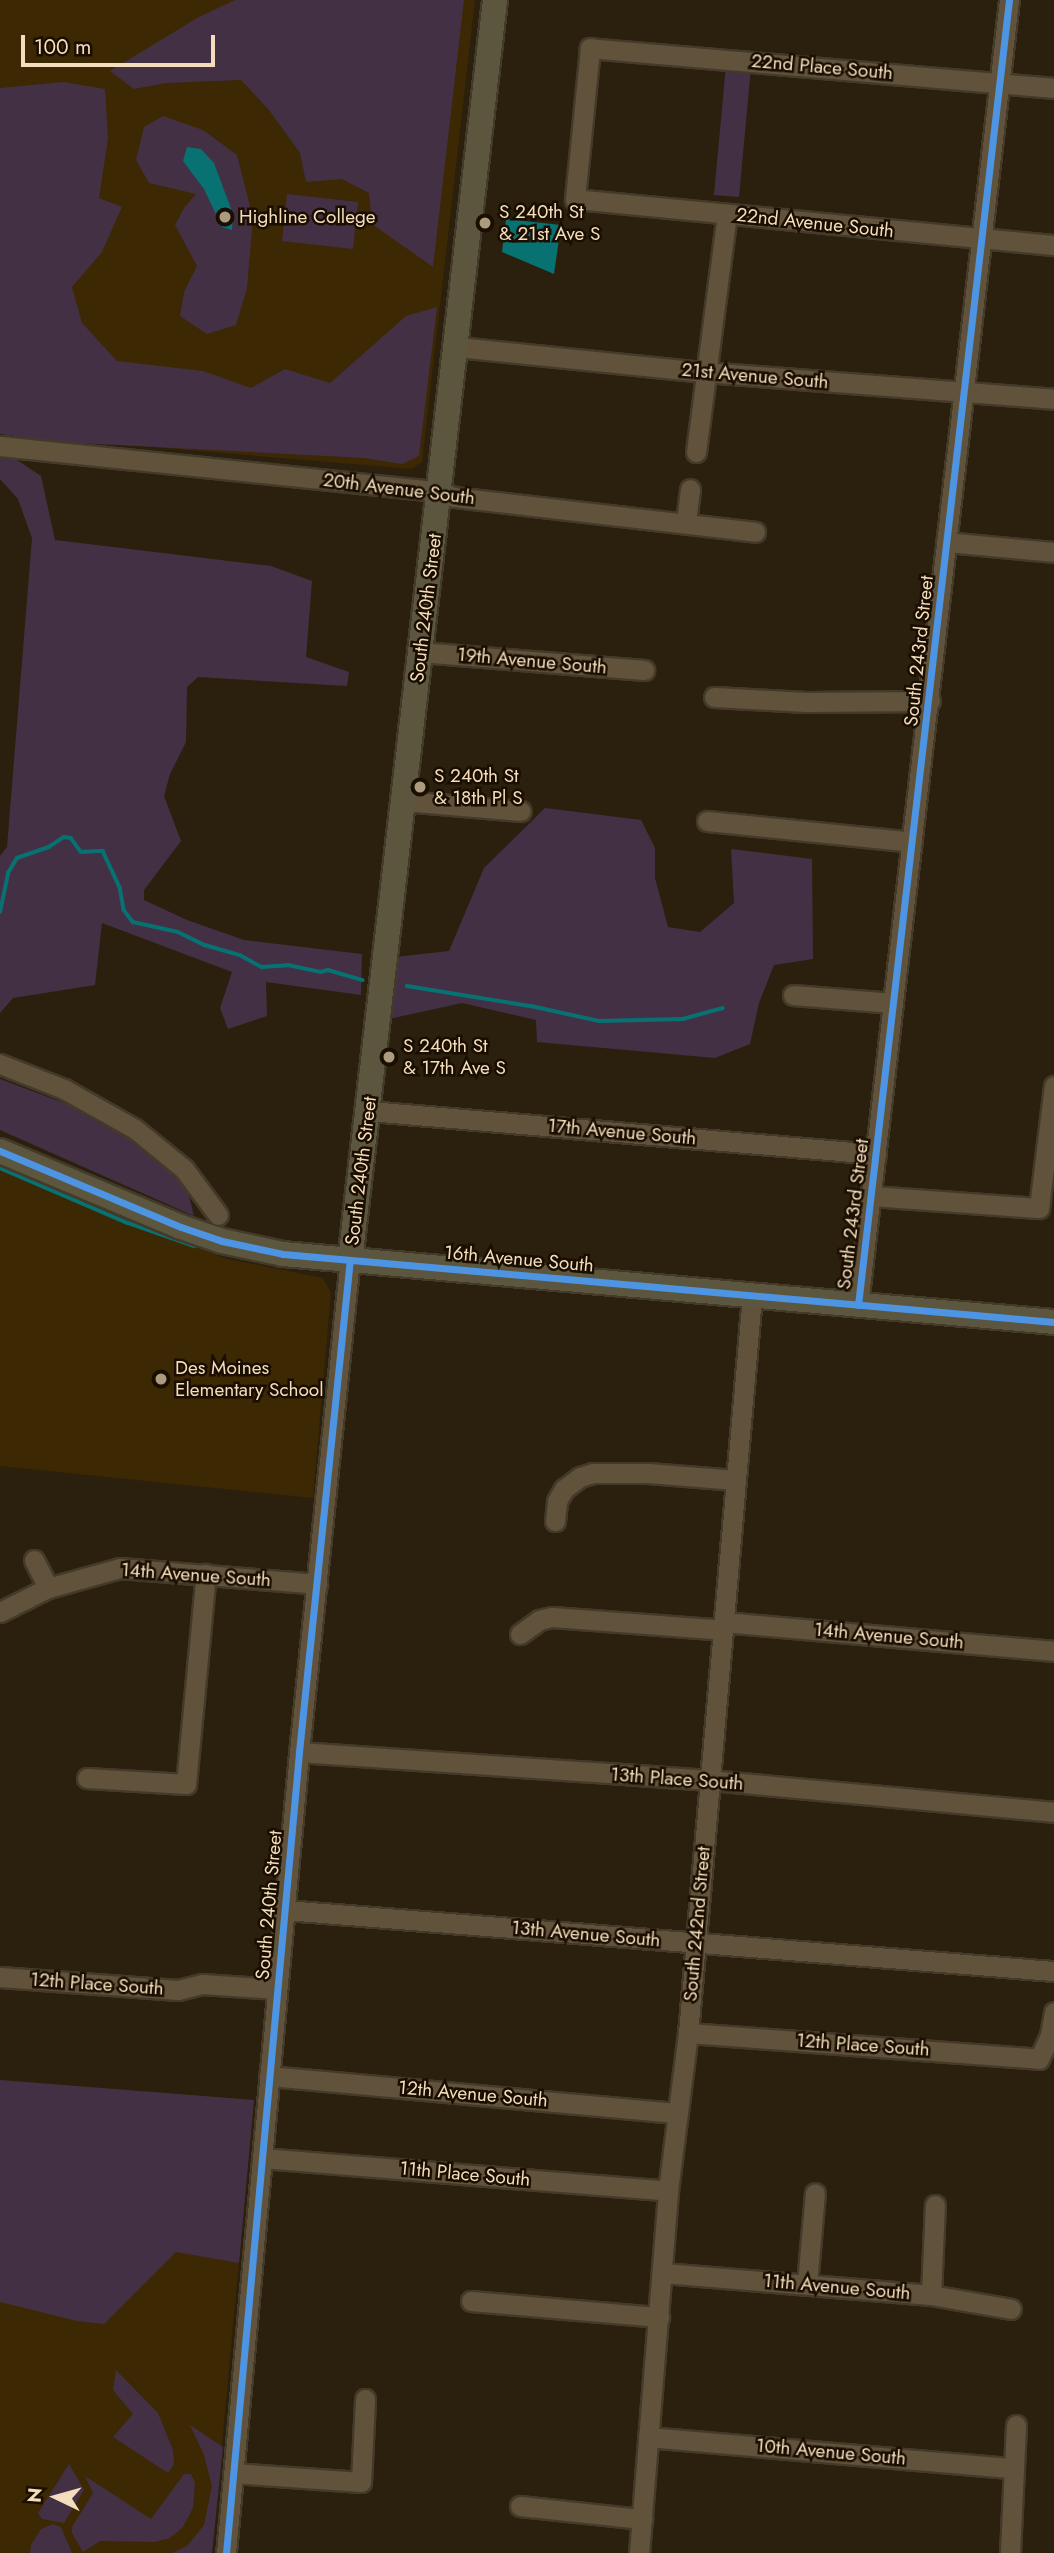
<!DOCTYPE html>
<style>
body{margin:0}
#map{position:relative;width:1054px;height:2553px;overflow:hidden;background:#2b200d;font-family:Jost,sans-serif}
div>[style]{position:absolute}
.built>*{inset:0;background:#3c2802}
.green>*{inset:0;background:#433045}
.water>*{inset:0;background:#087172}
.stream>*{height:3.5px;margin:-1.75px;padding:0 1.75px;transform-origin:1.75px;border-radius:1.75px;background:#087172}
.roads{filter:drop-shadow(2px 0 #443a2a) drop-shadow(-2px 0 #443a2a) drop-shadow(0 2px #443a2a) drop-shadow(0 -2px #443a2a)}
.minor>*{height:19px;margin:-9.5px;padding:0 9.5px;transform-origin:9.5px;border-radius:9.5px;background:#61533b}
.major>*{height:24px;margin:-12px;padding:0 12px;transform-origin:12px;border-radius:12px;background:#5d563e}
.cycleway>*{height:7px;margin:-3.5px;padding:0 3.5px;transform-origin:3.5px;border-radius:3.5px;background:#4d94e3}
.dots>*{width:19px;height:19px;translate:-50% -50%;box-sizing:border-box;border:4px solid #1a0e00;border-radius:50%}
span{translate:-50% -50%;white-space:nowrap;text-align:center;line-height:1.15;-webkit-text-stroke:5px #1a0e00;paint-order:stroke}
.street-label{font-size:19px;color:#f3ddbd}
.poi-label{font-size:19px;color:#f3ddbd}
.left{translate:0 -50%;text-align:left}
.north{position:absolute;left:21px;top:2462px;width:70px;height:70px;-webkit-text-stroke:5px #1a0e00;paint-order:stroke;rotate:275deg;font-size:19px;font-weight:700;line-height:28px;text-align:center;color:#f3ddbd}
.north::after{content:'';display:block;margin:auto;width:24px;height:32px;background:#f3ddbd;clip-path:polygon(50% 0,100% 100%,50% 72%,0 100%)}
.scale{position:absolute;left:21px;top:35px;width:194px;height:32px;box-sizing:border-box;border:4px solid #f3ddbd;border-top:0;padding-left:9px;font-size:21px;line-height:24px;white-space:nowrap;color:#f3ddbd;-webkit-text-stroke:5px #1a0e00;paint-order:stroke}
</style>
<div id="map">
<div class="built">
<div style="clip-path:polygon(0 0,475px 0,422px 462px,411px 469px,0 434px)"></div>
<div style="clip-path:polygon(0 1167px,224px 1258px,323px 1278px,331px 1293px,313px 1498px,0 1466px)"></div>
<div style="clip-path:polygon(0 2080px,254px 2100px,212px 2553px,0 2553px)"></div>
</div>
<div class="green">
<div style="clip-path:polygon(235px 0,464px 0,433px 267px,372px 224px,369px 193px,342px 179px,306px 182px,300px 153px,269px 110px,241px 80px,166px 83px,134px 89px,110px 71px,197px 18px)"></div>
<div style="clip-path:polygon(726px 65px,751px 67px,739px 197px,714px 195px)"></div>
<div style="clip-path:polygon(63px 82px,105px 89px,108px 138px,99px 198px,122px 207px,102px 252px,72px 287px,82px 323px,117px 361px,203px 371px,251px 388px,285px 369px,330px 383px,406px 316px,437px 307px,419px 456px,402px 464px,364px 458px,59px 442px,0 434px,0 88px)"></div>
<div style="clip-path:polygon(163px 116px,203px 130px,237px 155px,253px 218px,247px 288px,236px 325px,207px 334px,180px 316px,184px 292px,197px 266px,175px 225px,184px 208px,196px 194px,149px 183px,136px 160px,144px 127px)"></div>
<div style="clip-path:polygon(287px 194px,358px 202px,353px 249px,282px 241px)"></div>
<div style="clip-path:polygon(0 457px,14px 458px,41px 476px,55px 540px,271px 566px,312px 581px,306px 657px,349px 672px,347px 686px,198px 677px,187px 687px,186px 742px,170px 774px,164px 796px,181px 841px,144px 890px,144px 900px,187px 920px,244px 940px,362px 954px,361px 995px,266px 982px,267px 1016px,228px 1029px,220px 1008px,232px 972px,102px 923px,95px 985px,13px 998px,0 1013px,0 856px,7px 847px,32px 538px,18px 499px,0 479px)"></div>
<div style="clip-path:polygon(545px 808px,641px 820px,655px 848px,655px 878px,668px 927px,700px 932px,734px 903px,731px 849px,812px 859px,813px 959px,774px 965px,759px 1003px,750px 1044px,715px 1058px,537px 1042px,536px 1020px,462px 1003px,389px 1019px,395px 957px,449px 951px,484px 868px)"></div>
<div style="clip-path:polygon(0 1079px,80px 1109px,153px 1153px,188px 1192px,194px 1216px,0 1130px)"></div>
<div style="clip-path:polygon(0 2080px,254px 2100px,239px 2263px,176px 2252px,104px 2324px,77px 2321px,0 2302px)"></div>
<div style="clip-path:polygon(116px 2370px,158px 2413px,173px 2450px,174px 2464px,168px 2473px,113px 2437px,133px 2414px,113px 2390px)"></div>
<div style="clip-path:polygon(190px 2425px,223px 2447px,212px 2553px,172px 2553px,187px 2546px,204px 2525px,212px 2486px,204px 2455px)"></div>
<div style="clip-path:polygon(69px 2464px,84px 2490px,64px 2523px,42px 2519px,38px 2513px)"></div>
<div style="clip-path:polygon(184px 2474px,191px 2474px,195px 2483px,193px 2508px,183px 2527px,170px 2538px,155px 2542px,100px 2541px,83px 2552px,72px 2533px,72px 2527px,93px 2493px,85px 2476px,151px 2519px)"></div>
<div style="clip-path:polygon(53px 2524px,61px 2527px,72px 2553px,30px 2553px,31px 2545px,41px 2529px)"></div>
</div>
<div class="water">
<div style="clip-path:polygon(187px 147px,201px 149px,214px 163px,233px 214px,232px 230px,222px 227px,204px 189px,183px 161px)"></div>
<div style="clip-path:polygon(506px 219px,561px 225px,554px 274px,502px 252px)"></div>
</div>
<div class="stream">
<div style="left:0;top:912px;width:40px;rotate:-78deg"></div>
<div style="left:8px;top:873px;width:17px;rotate:-59deg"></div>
<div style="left:17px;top:858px;width:34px;rotate:-19deg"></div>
<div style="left:49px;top:847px;width:18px;rotate:-34deg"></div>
<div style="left:64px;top:837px;width:7px;rotate:8deg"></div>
<div style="left:71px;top:838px;width:17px;rotate:54deg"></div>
<div style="left:81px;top:852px;width:22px;rotate:-3deg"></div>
<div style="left:103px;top:851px;width:40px;rotate:65deg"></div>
<div style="left:120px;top:887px;width:23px;rotate:80deg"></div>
<div style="left:124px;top:910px;width:15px;rotate:53deg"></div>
<div style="left:133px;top:922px;width:46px;rotate:12.5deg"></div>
<div style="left:178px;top:932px;width:30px;rotate:26deg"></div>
<div style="left:205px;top:945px;width:36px;rotate:16deg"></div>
<div style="left:240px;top:955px;width:25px;rotate:29deg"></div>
<div style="left:262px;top:967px;width:26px;rotate:-4deg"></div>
<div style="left:288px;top:965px;width:34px;rotate:12deg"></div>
<div style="left:321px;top:972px;width:7px;rotate:-16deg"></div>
<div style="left:328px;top:970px;width:36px;rotate:16deg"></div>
<div style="left:407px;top:986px;width:126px;rotate:9.2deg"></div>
<div style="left:531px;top:1006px;width:70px;rotate:12.4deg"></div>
<div style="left:599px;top:1021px;width:84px;rotate:-1.4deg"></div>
<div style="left:683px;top:1019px;width:41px;rotate:-15.4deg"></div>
<div style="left:0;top:1168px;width:139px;rotate:23.3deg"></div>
<div style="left:128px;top:1223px;width:70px;rotate:19.2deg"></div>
</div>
<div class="roads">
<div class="minor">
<div style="left:1054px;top:88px;width:466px;rotate:-175.1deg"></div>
<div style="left:590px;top:48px;width:152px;rotate:95.7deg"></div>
<div style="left:575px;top:199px;width:481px;rotate:5.5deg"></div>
<div style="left:457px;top:347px;width:249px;rotate:5.8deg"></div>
<div style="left:705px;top:372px;width:350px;rotate:4.4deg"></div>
<div style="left:0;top:446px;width:441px;rotate:5.9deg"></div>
<div style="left:439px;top:491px;width:16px;rotate:22deg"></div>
<div style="left:454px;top:497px;width:303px;rotate:6.6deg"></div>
<div style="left:696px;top:452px;width:240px;rotate:-82.6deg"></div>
<div style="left:686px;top:522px;width:33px;rotate:-83deg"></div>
<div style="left:946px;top:542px;width:108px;rotate:5.3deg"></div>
<div style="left:420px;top:652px;width:225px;rotate:4.6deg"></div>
<div style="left:714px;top:697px;width:92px;rotate:3.1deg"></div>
<div style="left:806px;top:702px;width:124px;rotate:-0.5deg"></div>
<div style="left:404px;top:801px;width:117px;rotate:4.9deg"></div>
<div style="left:707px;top:821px;width:206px;rotate:5.8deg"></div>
<div style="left:793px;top:995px;width:100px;rotate:4.6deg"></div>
<div style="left:0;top:1064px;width:69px;rotate:21.3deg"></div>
<div style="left:64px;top:1089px;width:81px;rotate:29.4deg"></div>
<div style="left:135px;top:1129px;width:63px;rotate:39.2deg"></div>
<div style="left:184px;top:1169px;width:57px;rotate:53.5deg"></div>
<div style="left:369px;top:1111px;width:509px;rotate:4.85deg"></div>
<div style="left:871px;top:1196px;width:168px;rotate:4.1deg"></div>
<div style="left:1039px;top:1208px;width:123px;rotate:-83deg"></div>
<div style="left:858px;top:1305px;width:1314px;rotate:-83.4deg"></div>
<div style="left:555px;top:1521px;width:20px;rotate:-84deg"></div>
<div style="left:557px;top:1501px;width:14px;rotate:-60deg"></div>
<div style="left:564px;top:1489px;width:20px;rotate:-37deg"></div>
<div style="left:580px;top:1477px;width:14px;rotate:-17deg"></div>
<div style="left:593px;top:1473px;width:55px"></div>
<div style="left:648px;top:1473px;width:88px;rotate:4.5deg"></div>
<div style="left:34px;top:1560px;width:31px;rotate:63deg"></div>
<div style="left:0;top:1612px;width:54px;rotate:-26.6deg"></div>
<div style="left:48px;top:1588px;width:75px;rotate:-15.5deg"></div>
<div style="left:120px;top:1568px;width:198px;rotate:4.6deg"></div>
<div style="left:724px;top:1622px;width:331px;rotate:5deg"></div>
<div style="left:520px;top:1634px;width:24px;rotate:-36deg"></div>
<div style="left:539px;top:1620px;width:13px;rotate:-13deg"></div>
<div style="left:552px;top:1617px;width:171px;rotate:4.3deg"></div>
<div style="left:299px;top:1752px;width:412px;rotate:3.9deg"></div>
<div style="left:710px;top:1780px;width:345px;rotate:5.3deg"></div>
<div style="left:87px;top:1778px;width:99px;rotate:3.5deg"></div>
<div style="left:186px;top:1784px;width:211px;rotate:-84.6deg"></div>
<div style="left:285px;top:1910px;width:771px;rotate:4.54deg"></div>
<div style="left:0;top:1977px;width:178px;rotate:4.2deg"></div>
<div style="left:178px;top:1990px;width:25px;rotate:-14deg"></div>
<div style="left:202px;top:1984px;width:75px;rotate:3.8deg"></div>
<div style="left:688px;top:2033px;width:352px;rotate:4.2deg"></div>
<div style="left:1039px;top:2059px;width:26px;rotate:-65deg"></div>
<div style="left:1050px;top:2035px;width:23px;rotate:-80deg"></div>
<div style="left:269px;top:2076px;width:410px;rotate:5.2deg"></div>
<div style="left:262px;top:2158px;width:407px;rotate:4.6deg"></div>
<div style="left:663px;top:2273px;width:269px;rotate:4.7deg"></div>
<div style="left:931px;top:2295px;width:81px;rotate:9.9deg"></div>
<div style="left:807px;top:2284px;width:91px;rotate:-85deg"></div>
<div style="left:931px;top:2295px;width:90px;rotate:-87.5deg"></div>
<div style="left:471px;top:2301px;width:189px;rotate:4.9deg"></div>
<div style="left:648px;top:2437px;width:365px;rotate:4.9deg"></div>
<div style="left:233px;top:2473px;width:128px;rotate:4deg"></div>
<div style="left:361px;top:2482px;width:83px;rotate:-87.2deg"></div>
<div style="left:520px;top:2506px;width:123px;rotate:6.1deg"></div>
<div style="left:226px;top:2553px;width:804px;rotate:-84.79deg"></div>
<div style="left:299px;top:1752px;width:494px;rotate:-84.1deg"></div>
<div style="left:639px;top:2553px;width:363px;rotate:-85.4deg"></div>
<div style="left:668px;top:2191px;width:159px;rotate:-82.8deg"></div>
<div style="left:688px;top:2033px;width:741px;rotate:-85.04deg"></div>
<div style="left:1010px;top:2553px;width:128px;rotate:-87.3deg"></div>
</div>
<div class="major">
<div style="left:0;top:1151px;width:196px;rotate:22.8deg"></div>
<div style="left:181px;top:1227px;width:43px;rotate:18.9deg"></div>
<div style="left:222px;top:1241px;width:62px;rotate:12deg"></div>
<div style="left:283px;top:1254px;width:774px;rotate:5.04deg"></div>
<div style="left:350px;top:1261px;width:1269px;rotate:-83.44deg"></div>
</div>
</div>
<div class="cycleway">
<div style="left:0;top:1151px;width:196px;rotate:22.8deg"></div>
<div style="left:181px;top:1227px;width:43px;rotate:18.9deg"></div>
<div style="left:222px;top:1241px;width:62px;rotate:12deg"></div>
<div style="left:283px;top:1254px;width:774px;rotate:5.04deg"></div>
<div style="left:858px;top:1305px;width:1314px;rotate:-83.4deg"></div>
<div style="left:226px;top:2553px;width:804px;rotate:-84.79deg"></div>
<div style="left:299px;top:1752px;width:494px;rotate:-84.1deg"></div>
</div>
<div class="dots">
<div style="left:225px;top:217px;background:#ad9b7f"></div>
<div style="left:485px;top:223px;background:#ad9b7f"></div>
<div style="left:420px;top:787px;background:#ad9b7f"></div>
<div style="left:389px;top:1057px;background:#ad9b7f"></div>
<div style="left:161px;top:1379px;background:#ad9b7f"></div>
</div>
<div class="street-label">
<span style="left:822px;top:67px;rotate:5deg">22nd Place South</span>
<span style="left:815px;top:223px;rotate:6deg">22nd Avenue South</span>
<span style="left:755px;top:376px;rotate:5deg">21st Avenue South</span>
<span style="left:399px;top:489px;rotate:7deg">20th Avenue South</span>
<span style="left:426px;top:608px;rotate:-83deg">South 240th Street</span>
<span style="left:919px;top:651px;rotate:-84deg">South 243rd Street</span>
<span style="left:532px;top:661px;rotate:5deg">19th Avenue South</span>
<span style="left:622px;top:1132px;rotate:5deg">17th Avenue South</span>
<span style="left:361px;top:1171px;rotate:-83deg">South 240th Street</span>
<span style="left:853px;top:1214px;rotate:-83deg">South 243rd Street</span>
<span style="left:519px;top:1259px;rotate:5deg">16th Avenue South</span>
<span style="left:196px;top:1575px;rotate:4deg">14th Avenue South</span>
<span style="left:889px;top:1636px;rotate:5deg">14th Avenue South</span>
<span style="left:677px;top:1779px;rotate:4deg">13th Place South</span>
<span style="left:269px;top:1905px;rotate:-85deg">South 240th Street</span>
<span style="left:697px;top:1924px;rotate:-85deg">South 242nd Street</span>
<span style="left:586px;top:1934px;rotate:5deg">13th Avenue South</span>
<span style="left:97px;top:1984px;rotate:4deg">12th Place South</span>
<span style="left:863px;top:2045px;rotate:4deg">12th Place South</span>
<span style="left:473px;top:2094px;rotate:5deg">12th Avenue South</span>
<span style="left:465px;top:2174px;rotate:5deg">11th Place South</span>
<span style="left:837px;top:2287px;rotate:5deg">11th Avenue South</span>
<span style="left:831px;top:2452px;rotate:5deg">10th Avenue South</span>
</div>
<div class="poi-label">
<span class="left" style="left:499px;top:223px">S 240th St<br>&amp; 21st Ave S</span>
<span class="left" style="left:239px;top:217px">Highline College</span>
<span class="left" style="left:434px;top:787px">S 240th St<br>&amp; 18th Pl S</span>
<span class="left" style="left:403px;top:1057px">S 240th St<br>&amp; 17th Ave S</span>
<span class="left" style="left:175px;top:1379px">Des Moines<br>Elementary School</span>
</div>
<div class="north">N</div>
<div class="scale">100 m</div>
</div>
